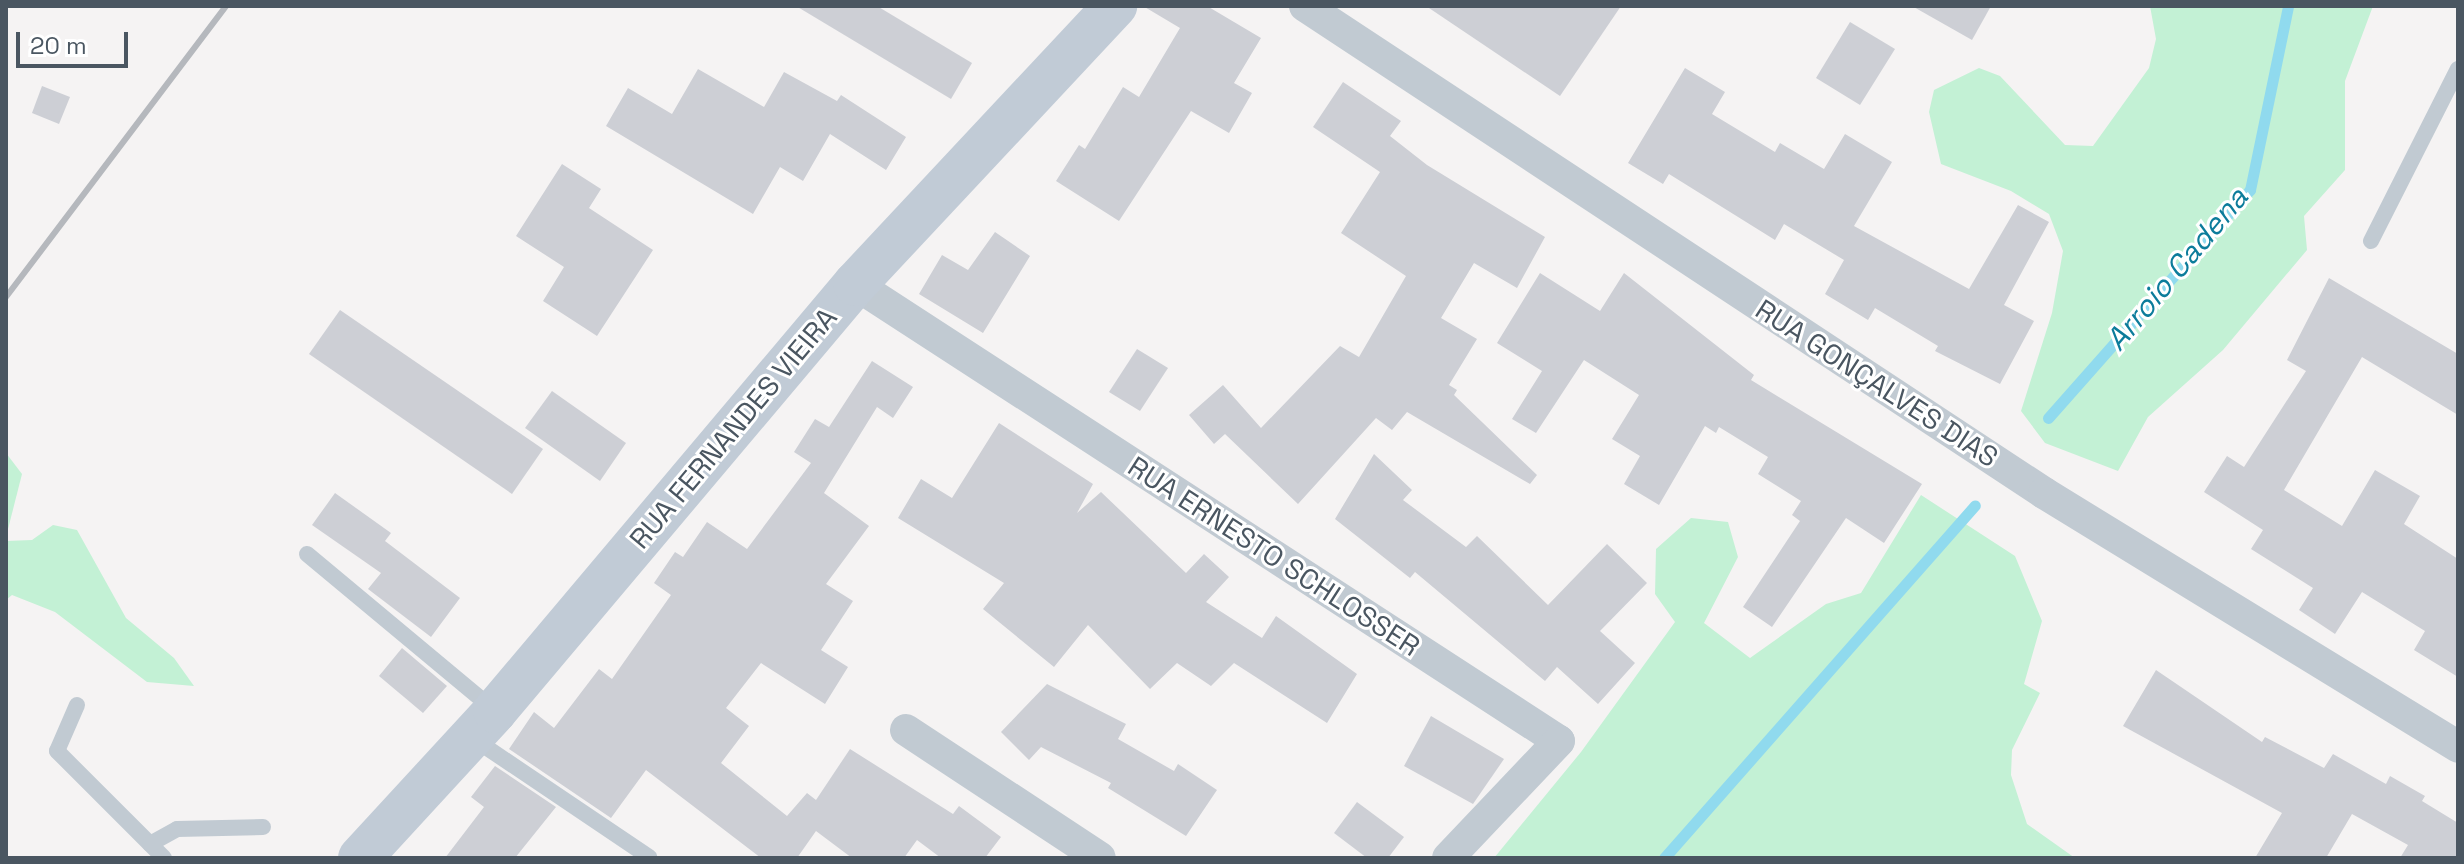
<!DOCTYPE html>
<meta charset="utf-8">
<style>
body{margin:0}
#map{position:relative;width:2464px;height:864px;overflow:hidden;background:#f5f3f3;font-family:"Space Grotesk",sans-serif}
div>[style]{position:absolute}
.green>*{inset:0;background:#c3f1d5}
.stream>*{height:11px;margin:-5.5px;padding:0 5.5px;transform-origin:5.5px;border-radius:5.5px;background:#90daee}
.building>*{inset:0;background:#cdcfd5}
.lane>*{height:16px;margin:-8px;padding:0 8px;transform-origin:8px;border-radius:8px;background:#c1cad2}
.street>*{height:32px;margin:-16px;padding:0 16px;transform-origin:16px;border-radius:16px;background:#c1cad2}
.secondary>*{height:44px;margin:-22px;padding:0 22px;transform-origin:22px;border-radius:22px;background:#c1cbd6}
.rail>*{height:6px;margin:-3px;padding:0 3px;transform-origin:3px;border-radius:3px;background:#b5b8bd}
span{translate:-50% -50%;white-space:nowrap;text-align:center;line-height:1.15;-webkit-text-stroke:6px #fff;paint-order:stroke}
.street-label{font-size:28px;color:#4a5661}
.water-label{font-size:30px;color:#0c7c9b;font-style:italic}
.frame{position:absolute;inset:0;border:8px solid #4a5661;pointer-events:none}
.scale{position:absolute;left:16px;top:32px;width:112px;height:36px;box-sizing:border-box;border:4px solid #4a5661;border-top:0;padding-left:10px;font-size:24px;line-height:28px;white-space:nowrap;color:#4a5661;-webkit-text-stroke:6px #fff;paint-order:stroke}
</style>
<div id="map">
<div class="green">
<div style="clip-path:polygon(2150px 6px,2373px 6px,2345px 81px,2345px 170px,2304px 216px,2307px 250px,2223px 350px,2148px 417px,2118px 471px,2045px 443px,2021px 411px,2052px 313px,2063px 251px,2049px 214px,2011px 191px,1941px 164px,1929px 112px,1934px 90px,1979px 68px,2000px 76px,2065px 145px,2093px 146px,2149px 68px,2156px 39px)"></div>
<div style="clip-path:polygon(6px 453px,22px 474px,6px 537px)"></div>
<div style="clip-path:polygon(1921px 495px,2015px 556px,2042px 621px,2024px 684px,2040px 693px,2012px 750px,2011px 775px,2027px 824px,2075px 858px,1494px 858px,1581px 752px,1675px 622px,1655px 594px,1656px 549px,1691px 518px,1728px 522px,1738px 557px,1704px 623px,1750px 658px,1826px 604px,1861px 593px)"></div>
<div style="clip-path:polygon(53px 525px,77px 530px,126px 618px,174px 658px,194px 686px,147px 682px,55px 612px,12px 595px,6px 600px,6px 541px,32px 540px)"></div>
</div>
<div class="stream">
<div style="left:2048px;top:418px;width:305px;rotate:-48.5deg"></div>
<div style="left:2250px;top:190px;width:188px;rotate:-78.3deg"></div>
<div style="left:1664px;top:858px;width:470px;rotate:-48.6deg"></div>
</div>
<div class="building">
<div style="clip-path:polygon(796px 6px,877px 6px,972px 63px,951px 99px)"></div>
<div style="clip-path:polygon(1143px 6px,1207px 6px,1261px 38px,1234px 83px,1252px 93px,1229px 133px,1191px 111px,1119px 221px,1056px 181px,1079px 145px,1085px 149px,1123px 87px,1139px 97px,1180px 28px)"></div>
<div style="clip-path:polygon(1426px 6px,1621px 6px,1560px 96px)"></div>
<div style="clip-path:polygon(1912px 6px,1991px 6px,1972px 40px)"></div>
<div style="clip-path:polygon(1850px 22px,1895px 49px,1860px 105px,1816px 78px)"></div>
<div style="clip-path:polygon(1685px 68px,1725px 92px,1712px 114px,1775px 152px,1780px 143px,1824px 169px,1845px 134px,1892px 162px,1854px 226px,1969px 289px,2018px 205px,2049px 222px,2004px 305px,2034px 321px,2000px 384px,1935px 351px,1938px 346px,1875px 308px,1868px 320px,1825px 294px,1844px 260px,1784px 224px,1775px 240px,1669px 174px,1663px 184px,1628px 163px)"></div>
<div style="clip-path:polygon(698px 69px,764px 107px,784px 72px,837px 101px,841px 95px,906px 137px,886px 170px,830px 134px,803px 181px,780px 167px,753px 214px,606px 126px,628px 88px,672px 114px)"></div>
<div style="clip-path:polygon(1343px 82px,1401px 121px,1390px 136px,1427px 165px,1545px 237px,1517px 288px,1474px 263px,1441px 318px,1477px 339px,1449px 385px,1457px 390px,1454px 395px,1537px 475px,1530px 484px,1407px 412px,1392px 430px,1376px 418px,1298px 504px,1225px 434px,1214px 444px,1189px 415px,1223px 385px,1261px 428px,1340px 346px,1359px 357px,1406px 276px,1341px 233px,1380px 172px,1313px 127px)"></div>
<div style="clip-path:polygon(42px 86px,70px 97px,59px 124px,32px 113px)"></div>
<div style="clip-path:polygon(562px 164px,601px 189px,589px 208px,653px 250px,597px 336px,543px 301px,564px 267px,516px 236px)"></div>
<div style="clip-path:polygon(995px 232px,1030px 256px,983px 333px,919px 294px,942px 255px,968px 270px)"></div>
<div style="clip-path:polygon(1540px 273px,1600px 311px,1624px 273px,1754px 375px,1751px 380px,1922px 484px,1884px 543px,1846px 518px,1772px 627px,1743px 607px,1800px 521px,1792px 515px,1801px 501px,1758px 474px,1768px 457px,1719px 427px,1716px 433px,1705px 426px,1659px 505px,1624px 484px,1640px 456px,1612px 439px,1639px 395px,1584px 360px,1536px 433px,1512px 419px,1542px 371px,1497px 343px)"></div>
<div style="clip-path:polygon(2329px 278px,2458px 354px,2458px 415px,2362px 357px,2284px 490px,2342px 526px,2375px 470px,2420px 496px,2404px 524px,2458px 559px,2458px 677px,2414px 650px,2425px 631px,2362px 592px,2335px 634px,2299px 610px,2313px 588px,2251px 549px,2263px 530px,2204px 492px,2227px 456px,2244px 467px,2306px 371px,2287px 360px)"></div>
<div style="clip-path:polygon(340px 310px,543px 449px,512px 494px,309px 354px)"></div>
<div style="clip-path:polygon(1137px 349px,1168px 368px,1140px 411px,1109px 392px)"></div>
<div style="clip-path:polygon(872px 361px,913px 387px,893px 418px,877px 407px,824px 493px,869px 526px,826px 584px,853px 601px,821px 650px,848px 667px,825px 704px,761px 663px,726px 708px,749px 726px,721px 763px,787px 816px,807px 793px,816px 800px,850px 749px,953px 814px,959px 806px,1001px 837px,985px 858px,941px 858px,917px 840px,904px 858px,852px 858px,816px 831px,797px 858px,761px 858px,646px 770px,611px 818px,509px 749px,534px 712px,554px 728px,599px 669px,612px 679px,671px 595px,654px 583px,675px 552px,683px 557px,707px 522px,747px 549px,811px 463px,794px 452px,815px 419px,829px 427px)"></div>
<div style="clip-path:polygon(552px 391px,626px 443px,600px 481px,525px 428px)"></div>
<div style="clip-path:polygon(999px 423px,1093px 484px,1077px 513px,1101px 492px,1186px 573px,1204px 554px,1229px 577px,1206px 602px,1262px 638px,1276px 616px,1357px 674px,1327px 723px,1234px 663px,1211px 686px,1177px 663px,1150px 689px,1088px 625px,1054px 667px,983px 609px,1004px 583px,898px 518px,921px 479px,952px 498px)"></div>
<div style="clip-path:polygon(1374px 454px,1412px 490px,1403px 500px,1466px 547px,1477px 536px,1548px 605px,1607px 544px,1647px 583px,1600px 631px,1635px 663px,1598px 704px,1557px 667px,1545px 681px,1415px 572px,1410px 578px,1335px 519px)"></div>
<div style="clip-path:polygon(335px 493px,391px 533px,385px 541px,460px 598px,431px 637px,368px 589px,381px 573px,312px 525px)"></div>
<div style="clip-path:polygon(402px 648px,447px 686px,423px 713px,379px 676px)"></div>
<div style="clip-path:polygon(2156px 670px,2262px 742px,2265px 737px,2324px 768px,2333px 754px,2386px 784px,2390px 776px,2425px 796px,2422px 801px,2458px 823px,2458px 858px,2400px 858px,2408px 845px,2352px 814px,2326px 858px,2255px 858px,2282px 813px,2123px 726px)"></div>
<div style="clip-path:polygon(1047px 684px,1126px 724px,1118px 739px,1174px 771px,1178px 764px,1217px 790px,1186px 836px,1108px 788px,1111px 783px,1041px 747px,1029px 760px,1001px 732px)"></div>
<div style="clip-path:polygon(1431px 716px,1504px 759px,1473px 804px,1404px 766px)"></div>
<div style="clip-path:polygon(495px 766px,556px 807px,515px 858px,445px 858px,484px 807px,471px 797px)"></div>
<div style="clip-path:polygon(1357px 802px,1404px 837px,1388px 858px,1367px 858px,1334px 833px)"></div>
</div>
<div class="lane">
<div style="left:2371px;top:241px;width:193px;rotate:-63.2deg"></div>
<div style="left:307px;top:554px;width:242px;rotate:39.8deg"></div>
<div style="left:77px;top:705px;width:50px;rotate:113.5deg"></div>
<div style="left:57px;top:751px;width:151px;rotate:45deg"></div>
<div style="left:471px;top:737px;width:215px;rotate:34deg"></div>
<div style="left:150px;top:844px;width:31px;rotate:-29deg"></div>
<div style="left:177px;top:829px;width:86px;rotate:-1.3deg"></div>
</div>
<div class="street">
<div style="left:1305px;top:6px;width:885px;rotate:33.38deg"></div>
<div style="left:2044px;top:493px;width:486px;rotate:31.5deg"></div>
<div style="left:855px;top:284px;width:839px;rotate:32.99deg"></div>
<div style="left:1559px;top:741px;width:161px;rotate:133.5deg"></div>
<div style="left:906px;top:730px;width:232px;rotate:33.4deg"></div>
</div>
<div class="secondary">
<div style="left:360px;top:858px;width:200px;rotate:-47.4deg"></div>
<div style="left:495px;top:711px;width:559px;rotate:-49.87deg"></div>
<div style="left:855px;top:284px;width:381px;rotate:-46.9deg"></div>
</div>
<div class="rail">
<div style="left:6px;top:297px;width:365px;rotate:-52.9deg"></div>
</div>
<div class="street-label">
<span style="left:1877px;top:383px;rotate:33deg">RUA GONÇALVES DIAS</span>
<span style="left:733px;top:428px;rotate:-50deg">RUA FERNANDES VIEIRA</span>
<span style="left:1274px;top:556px;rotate:33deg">RUA ERNESTO SCHLOSSER</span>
</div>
<div class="water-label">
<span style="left:2177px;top:269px;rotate:-50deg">Arroio Cadena</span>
</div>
<div class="frame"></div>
<div class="scale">20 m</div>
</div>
